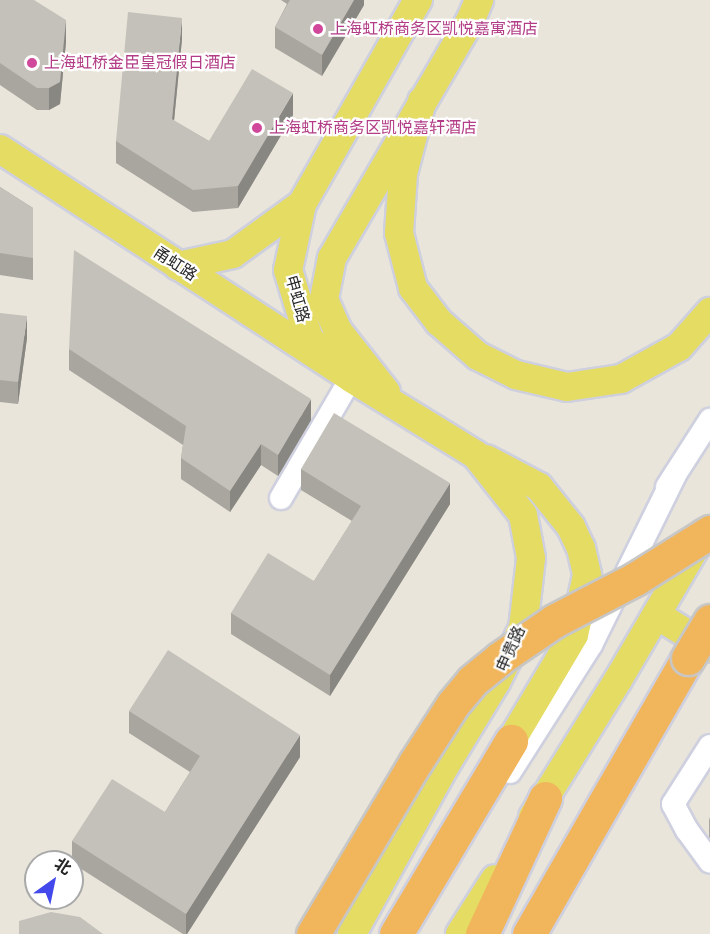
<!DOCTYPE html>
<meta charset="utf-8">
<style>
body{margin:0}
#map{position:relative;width:710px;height:934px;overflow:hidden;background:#e9e5da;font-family:"Varela Round","Noto Sans SC",sans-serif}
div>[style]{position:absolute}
.roads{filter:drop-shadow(2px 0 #cfd0df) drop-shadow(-2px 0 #cfd0df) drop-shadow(0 2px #cfd0df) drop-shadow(0 -2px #cfd0df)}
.minor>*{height:22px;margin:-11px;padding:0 11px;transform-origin:11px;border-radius:11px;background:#fff}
.major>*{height:28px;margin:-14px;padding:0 14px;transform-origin:14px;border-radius:14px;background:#e5dc63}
.highway>*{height:33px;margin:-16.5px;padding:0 16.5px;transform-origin:16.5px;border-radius:16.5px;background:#f1b55c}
.bridges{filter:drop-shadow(2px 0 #c7c7c7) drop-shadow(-2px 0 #c7c7c7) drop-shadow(0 2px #c7c7c7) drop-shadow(0 -2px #c7c7c7)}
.highway-bridge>*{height:33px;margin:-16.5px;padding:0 16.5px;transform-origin:16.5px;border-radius:16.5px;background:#f1b55c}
.wall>*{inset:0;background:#a9a6a0}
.shaded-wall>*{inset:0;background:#898782}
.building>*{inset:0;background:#c4c1ba}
.dots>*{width:16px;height:16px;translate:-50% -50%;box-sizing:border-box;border:3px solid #fff;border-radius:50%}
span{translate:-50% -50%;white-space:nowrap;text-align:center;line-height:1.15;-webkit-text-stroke:4.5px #fff;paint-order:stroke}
.hotel-label{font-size:16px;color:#b23c85}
.left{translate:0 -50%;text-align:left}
.street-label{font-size:16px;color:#272727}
.north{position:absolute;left:24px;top:850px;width:60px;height:60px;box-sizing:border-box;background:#fff;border:2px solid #a9a9a9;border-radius:50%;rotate:33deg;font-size:16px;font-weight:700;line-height:24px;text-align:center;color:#272727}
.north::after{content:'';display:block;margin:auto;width:21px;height:27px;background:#4449eb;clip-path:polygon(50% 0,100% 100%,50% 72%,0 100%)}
</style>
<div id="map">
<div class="roads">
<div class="minor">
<div style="left:667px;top:487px;width:80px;rotate:-57.3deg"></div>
<div style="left:281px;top:498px;width:139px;rotate:-59.7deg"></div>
<div style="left:710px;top:746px;width:69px;rotate:122.5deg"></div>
<div style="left:673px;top:804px;width:30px;rotate:62deg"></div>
<div style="left:687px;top:830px;width:39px;rotate:54deg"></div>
<div style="left:510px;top:772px;width:151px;rotate:-57.5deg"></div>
<div style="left:591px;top:645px;width:190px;rotate:-63.7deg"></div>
</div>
<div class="major">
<div style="left:422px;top:101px;width:75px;rotate:104.6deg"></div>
<div style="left:403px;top:174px;width:59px;rotate:93.9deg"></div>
<div style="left:399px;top:233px;width:57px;rotate:75.7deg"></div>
<div style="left:413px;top:288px;width:43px;rotate:52.6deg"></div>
<div style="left:439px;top:322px;width:52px;rotate:41.1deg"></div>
<div style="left:478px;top:356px;width:42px;rotate:26.6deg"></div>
<div style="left:516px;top:375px;width:52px;rotate:13.2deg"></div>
<div style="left:567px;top:387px;width:55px;rotate:-8.4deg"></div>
<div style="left:621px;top:379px;width:66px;rotate:-28.9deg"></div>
<div style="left:679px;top:347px;width:47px;rotate:-48.5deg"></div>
<div style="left:0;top:149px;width:419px;rotate:33.1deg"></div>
<div style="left:351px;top:378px;width:147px;rotate:31.6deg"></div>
<div style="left:476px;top:455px;width:76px;rotate:51.9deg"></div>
<div style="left:523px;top:515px;width:44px;rotate:79.5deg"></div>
<div style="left:531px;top:558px;width:70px;rotate:96.5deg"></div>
<div style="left:523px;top:628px;width:60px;rotate:116.6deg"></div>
<div style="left:496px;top:682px;width:98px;rotate:121.3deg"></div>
<div style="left:445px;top:766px;width:192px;rotate:119deg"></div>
<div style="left:178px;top:266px;width:56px;rotate:-12.3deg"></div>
<div style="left:233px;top:254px;width:85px;rotate:-35.9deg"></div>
<div style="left:325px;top:354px;width:22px;rotate:-137deg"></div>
<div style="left:309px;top:339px;width:72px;rotate:-106.9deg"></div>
<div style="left:288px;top:270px;width:67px;rotate:-78deg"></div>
<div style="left:302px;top:204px;width:235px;rotate:-60.4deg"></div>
<div style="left:386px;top:392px;width:78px;rotate:-128.2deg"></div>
<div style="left:338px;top:331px;width:35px;rotate:-114deg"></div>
<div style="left:324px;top:299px;width:42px;rotate:-79deg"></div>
<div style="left:332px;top:258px;width:276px;rotate:-59.8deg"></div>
<div style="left:471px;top:19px;width:21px;rotate:-67deg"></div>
<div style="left:486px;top:459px;width:60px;rotate:27.8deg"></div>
<div style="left:539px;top:487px;width:51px;rotate:51.3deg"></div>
<div style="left:571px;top:527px;width:23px;rotate:65deg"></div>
<div style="left:581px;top:548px;width:28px;rotate:77deg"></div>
<div style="left:587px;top:575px;width:61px;rotate:102.2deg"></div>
<div style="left:574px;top:635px;width:123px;rotate:120.7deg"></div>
<div style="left:657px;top:615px;width:62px;rotate:31.9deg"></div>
<div style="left:533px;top:817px;width:161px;rotate:-58.2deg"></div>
<div style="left:618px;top:680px;width:170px;rotate:-59.7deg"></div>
<div style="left:460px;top:934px;width:65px;rotate:-57.5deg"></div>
</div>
<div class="highway">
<div style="left:396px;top:934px;width:225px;rotate:-59.2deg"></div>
<div style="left:482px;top:934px;width:150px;rotate:-65.1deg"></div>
<div style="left:529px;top:934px;width:319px;rotate:-60.1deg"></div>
</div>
</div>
<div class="bridges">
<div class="highway-bridge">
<div style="left:688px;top:658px;width:43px;rotate:-59.3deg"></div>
<div style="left:313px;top:934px;width:199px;rotate:-59.2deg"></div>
<div style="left:415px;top:763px;width:70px;rotate:-57.2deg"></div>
<div style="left:453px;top:704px;width:30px;rotate:-50deg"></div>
<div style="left:472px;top:681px;width:36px;rotate:-39deg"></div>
<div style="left:500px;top:658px;width:65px;rotate:-34.4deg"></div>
<div style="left:554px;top:621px;width:91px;rotate:-27.4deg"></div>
<div style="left:635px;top:579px;width:89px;rotate:-32.1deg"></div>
</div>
</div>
<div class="wall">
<div style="clip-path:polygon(0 0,66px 42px,60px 104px,49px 110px,37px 110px,0 85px)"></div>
<div style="clip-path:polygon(281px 0,364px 0,364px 5px,322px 76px,275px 48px,275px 27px,287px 4px)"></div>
<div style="clip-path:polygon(182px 39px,174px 121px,209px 141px,293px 115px,238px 208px,193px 212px,116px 163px,116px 141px)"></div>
<div style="clip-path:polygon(0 187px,33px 208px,33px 280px,0 275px)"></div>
<div style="clip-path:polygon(0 313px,27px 338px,18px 404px,0 402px)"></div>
<div style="clip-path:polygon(69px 349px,311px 420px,278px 476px,261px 465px,230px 512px,181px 479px,181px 458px,183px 445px,69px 370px)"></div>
<div style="clip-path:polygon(301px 469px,450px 504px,330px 696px,231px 634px,231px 613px,314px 581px,352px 521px,301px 490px)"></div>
<div style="clip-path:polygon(129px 711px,300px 757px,187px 934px,183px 934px,72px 863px,72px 841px,165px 812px,190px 772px,129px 733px)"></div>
<div style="clip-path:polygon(710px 817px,710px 838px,709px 837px,709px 820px)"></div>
</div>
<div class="shaded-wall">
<div style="clip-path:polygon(354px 0,364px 0,364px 5px,322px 76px,322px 55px)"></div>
<div style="clip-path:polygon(182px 18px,182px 39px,172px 141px,172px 119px)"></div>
<div style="clip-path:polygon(66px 20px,66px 42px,60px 104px,49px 110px,49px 88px)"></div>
<div style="clip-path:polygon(293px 93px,293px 115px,238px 208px,238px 186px)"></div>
<div style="clip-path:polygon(27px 316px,27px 338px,18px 404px,18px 382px)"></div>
<div style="clip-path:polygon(311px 399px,311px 420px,278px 476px,278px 455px)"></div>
<div style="clip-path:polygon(261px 444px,261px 465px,230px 512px,230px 491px)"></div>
<div style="clip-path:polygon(450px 483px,450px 504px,330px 696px,330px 675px)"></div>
<div style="clip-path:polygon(300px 735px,300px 757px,187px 934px,186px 934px,186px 914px)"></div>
</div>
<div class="building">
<div style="clip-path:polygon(0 0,34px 0,66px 20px,60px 82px,49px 88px,37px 88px,0 63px)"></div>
<div style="clip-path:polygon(290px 0,354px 0,322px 55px,275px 27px)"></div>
<div style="clip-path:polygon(128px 12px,182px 18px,172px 119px,209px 141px,252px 69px,293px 93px,238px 186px,193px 190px,116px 141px)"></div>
<div style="clip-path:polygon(0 187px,33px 208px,33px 258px,0 253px)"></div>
<div style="clip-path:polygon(74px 250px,311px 399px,278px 455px,261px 444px,230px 491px,181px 458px,186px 426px,69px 349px)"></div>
<div style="clip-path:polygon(0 313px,27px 316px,18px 382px,0 380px)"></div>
<div style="clip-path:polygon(334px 413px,450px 483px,330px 675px,231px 613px,268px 553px,314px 581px,361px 506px,301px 469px)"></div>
<div style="clip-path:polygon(168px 650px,300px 735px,186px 914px,72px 841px,112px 779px,165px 812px,200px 756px,129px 711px)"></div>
<div style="clip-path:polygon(51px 912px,80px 917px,103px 934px,19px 934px,19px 921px)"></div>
</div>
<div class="dots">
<div style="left:318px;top:29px;background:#d1479c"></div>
<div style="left:32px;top:63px;background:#d1479c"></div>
<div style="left:257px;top:128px;background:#d1479c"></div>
</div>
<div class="hotel-label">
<span class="left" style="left:330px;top:29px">上海虹桥商务区凯悦嘉寓酒店</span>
<span class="left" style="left:44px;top:63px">上海虹桥金臣皇冠假日酒店</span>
<span class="left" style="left:269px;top:128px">上海虹桥商务区凯悦嘉轩酒店</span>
</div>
<div class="street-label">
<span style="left:175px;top:264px;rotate:33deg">甬虹路</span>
<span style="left:297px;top:299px;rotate:74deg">申虹路</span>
<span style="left:511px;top:649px;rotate:-66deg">申贵路</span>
</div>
<div class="north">北</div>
</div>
